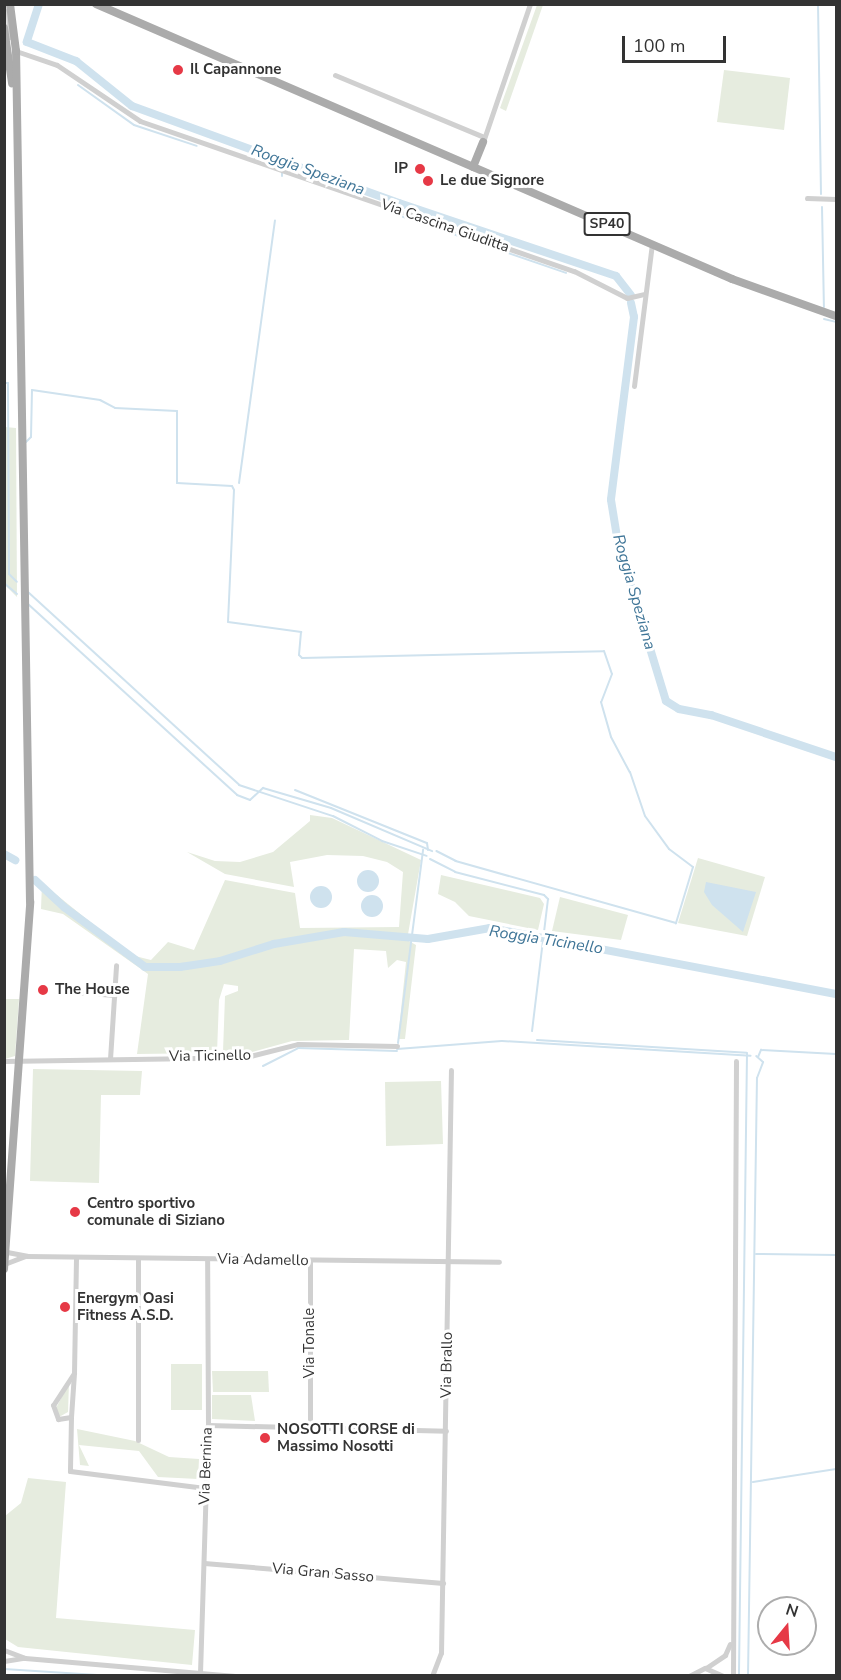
<!DOCTYPE html>
<style>
body{margin:0}
#map{position:relative;width:841px;height:1680px;overflow:hidden;background:#fff;font-family:"Nunito Sans",sans-serif}
div>[style]{position:absolute}
.green>*{inset:0;background:#e6ecdf}
.water>*{inset:0;background:#cfe2ee}
.round{border-radius:50%}
.stream>*{height:2px;margin:-1px;padding:0 1px;transform-origin:1px;border-radius:1px;background:#cfe2ee}
.canal>*{height:8px;margin:-4px;padding:0 4px;transform-origin:4px;border-radius:4px;background:#cfe2ee}
.street>*{height:5px;margin:-2.5px;padding:0 2.5px;transform-origin:2.5px;border-radius:2.5px;background:#d0d0d0}
.primary>*{height:8px;margin:-4px;padding:0 4px;transform-origin:4px;border-radius:4px;background:#ababab}
.dots>*{width:16px;height:16px;translate:-50% -50%;box-sizing:border-box;border:3px solid #fff;border-radius:50%}
span{translate:-50% -50%;white-space:nowrap;text-align:center;line-height:1.15;-webkit-text-stroke:6px #fff;paint-order:stroke}
.shield-label span{padding:2px 4px;background:#fff;border:2px solid;border-radius:4px;-webkit-text-stroke-width:0}
.shield-label{font-size:14px;color:#333;font-weight:700}
.poi-label{font-size:15px;color:#333;font-weight:700}
.left{translate:0 -50%;text-align:left}
.right{translate:-100% -50%;text-align:right}
.street-label{font-size:15px;color:#333}
.water-label{font-size:16px;color:#3f7597;font-style:italic}
.frame{position:absolute;inset:0;border:6px solid #333;pointer-events:none}
.north{position:absolute;left:757px;top:1596px;width:60px;height:60px;box-sizing:border-box;background:#fff;border:2px solid #adadad;border-radius:50%;rotate:18deg;font-size:16px;font-weight:700;line-height:24px;text-align:center;color:#333}
.north::after{content:'';display:block;margin:auto;width:21px;height:27px;background:#e63946;clip-path:polygon(50% 0,100% 100%,50% 72%,0 100%)}
.scale{position:absolute;left:622px;top:36px;width:104px;height:27px;box-sizing:border-box;border:3px solid #333;border-top:0;padding-left:8px;font-size:18px;line-height:21px;white-space:nowrap;color:#333;-webkit-text-stroke:4px #fff;paint-order:stroke}
</style>
<div id="map">
<div class="green">
<div style="clip-path:polygon(537px 5px,543px 5px,506px 111px,500px 108px)"></div>
<div style="clip-path:polygon(724px 70px,790px 78px,784px 130px,717px 122px)"></div>
<div style="clip-path:polygon(5px 427px,16px 428px,17px 597px,5px 585px)"></div>
<div style="clip-path:polygon(310px 815px,332px 818px,421px 860px,407px 940px,416px 945px,405px 1039px,398px 1039px,406px 962px,397px 960px,388px 968px,386px 951px,354px 949px,349px 1040px,292px 1041px,252px 1052px,223px 1052px,225px 996px,238px 991px,238px 986px,224px 984px,219px 1000px,217px 1053px,137px 1054px,148px 974px,63px 914px,41px 909px,42px 883px,131px 955px,151px 960px,168px 942px,194px 950px,225px 880px,295px 893px,300px 928px,399px 927px,403px 872px,387px 862px,363px 856px,327px 855px,290px 862px,294px 887px,225px 874px,187px 852px,215px 861px,240px 862px,273px 852px,310px 821px)"></div>
<div style="clip-path:polygon(698px 858px,765px 877px,747px 936px,678px 923px)"></div>
<div style="clip-path:polygon(441px 875px,540px 898px,544px 904px,538px 930px,469px 916px,455px 902px,438px 894px)"></div>
<div style="clip-path:polygon(560px 897px,628px 915px,621px 940px,552px 931px)"></div>
<div style="clip-path:polygon(5px 999px,19px 999px,15px 1056px,5px 1059px)"></div>
<div style="clip-path:polygon(33px 1069px,142px 1071px,140px 1095px,101px 1095px,99px 1183px,30px 1181px)"></div>
<div style="clip-path:polygon(441px 1081px,443px 1144px,386px 1146px,385px 1082px)"></div>
<div style="clip-path:polygon(171px 1364px,202px 1364px,202px 1410px,171px 1410px)"></div>
<div style="clip-path:polygon(212px 1371px,268px 1371px,269px 1392px,213px 1392px)"></div>
<div style="clip-path:polygon(69px 1383px,68px 1412px,59px 1417px,56px 1408px)"></div>
<div style="clip-path:polygon(212px 1395px,251px 1395px,255px 1421px,212px 1419px)"></div>
<div style="clip-path:polygon(77px 1429px,135px 1441px,169px 1457px,199px 1459px,198px 1479px,158px 1477px,139px 1451px,79px 1445px,89px 1466px,80px 1465px)"></div>
<div style="clip-path:polygon(28px 1478px,66px 1482px,56px 1618px,195px 1630px,192px 1665px,18px 1647px,5px 1639px,5px 1516px,21px 1503px)"></div>
</div>
<div class="water">
<div class="round" style="left:357px;top:870px;width:22px;height:22px"></div>
<div style="clip-path:polygon(706px 882px,756px 892px,743px 932px,712px 905px,704px 892px)"></div>
<div class="round" style="left:310px;top:886px;width:22px;height:22px"></div>
<div class="round" style="left:361px;top:895px;width:22px;height:22px"></div>
</div>
<div class="stream">
<div style="left:818px;top:4px;width:190px;rotate:89.1deg"></div>
<div style="left:78px;top:85px;width:69px;rotate:35.5deg"></div>
<div style="left:134px;top:125px;width:66px;rotate:18.4deg"></div>
<div style="left:285px;top:166px;width:4px;rotate:-76deg"></div>
<div style="left:282px;top:176px;width:3px;rotate:-90deg"></div>
<div style="left:822px;top:207px;width:100px;rotate:88.9deg"></div>
<div style="left:392px;top:213px;width:184px;rotate:19deg"></div>
<div style="left:824px;top:319px;width:12px;rotate:14deg"></div>
<div style="left:4px;top:383px;width:4px"></div>
<div style="left:8px;top:383px;width:191px;rotate:89.7deg"></div>
<div style="left:9px;top:574px;width:11px;rotate:45deg"></div>
<div style="left:26px;top:442px;width:7px;rotate:-45deg"></div>
<div style="left:31px;top:437px;width:47px;rotate:-88.8deg"></div>
<div style="left:32px;top:390px;width:69px;rotate:8.4deg"></div>
<div style="left:100px;top:400px;width:17px;rotate:28deg"></div>
<div style="left:115px;top:408px;width:62px;rotate:2.8deg"></div>
<div style="left:177px;top:411px;width:72px;rotate:90deg"></div>
<div style="left:177px;top:483px;width:55px;rotate:3.1deg"></div>
<div style="left:232px;top:486px;width:4px;rotate:63deg"></div>
<div style="left:234px;top:490px;width:132px;rotate:92.6deg"></div>
<div style="left:228px;top:622px;width:74px;rotate:7.8deg"></div>
<div style="left:301px;top:632px;width:23px;rotate:95deg"></div>
<div style="left:299px;top:655px;width:4px;rotate:45deg"></div>
<div style="left:302px;top:658px;width:302px;rotate:-1.3deg"></div>
<div style="left:604px;top:651px;width:24px;rotate:71deg"></div>
<div style="left:612px;top:674px;width:30px;rotate:111deg"></div>
<div style="left:601px;top:702px;width:36px;rotate:74deg"></div>
<div style="left:611px;top:737px;width:40px;rotate:62deg"></div>
<div style="left:630px;top:772px;width:46px;rotate:71.2deg"></div>
<div style="left:645px;top:816px;width:41px;rotate:54deg"></div>
<div style="left:669px;top:849px;width:30px;rotate:37deg"></div>
<div style="left:693px;top:867px;width:59px;rotate:106.9deg"></div>
<div style="left:676px;top:923px;width:229px;rotate:-164.3deg"></div>
<div style="left:456px;top:861px;width:22px;rotate:-153deg"></div>
<div style="left:239px;top:483px;width:265px;rotate:-82.2deg"></div>
<div style="left:4px;top:583px;width:17px;rotate:40deg"></div>
<div style="left:28px;top:592px;width:286px;rotate:42.4deg"></div>
<div style="left:239px;top:785px;width:99px;rotate:18.3deg"></div>
<div style="left:333px;top:816px;width:55px;rotate:27deg"></div>
<div style="left:382px;top:841px;width:47px;rotate:18.4deg"></div>
<div style="left:28px;top:604px;width:283px;rotate:42.4deg"></div>
<div style="left:237px;top:795px;width:14px;rotate:21deg"></div>
<div style="left:250px;top:800px;width:18px;rotate:-43deg"></div>
<div style="left:263px;top:788px;width:71px;rotate:16.4deg"></div>
<div style="left:331px;top:808px;width:110px;rotate:23.1deg"></div>
<div style="left:295px;top:790px;width:142px;rotate:21.9deg"></div>
<div style="left:427px;top:843px;width:7px;rotate:82deg"></div>
<div style="left:430px;top:859px;width:28px;rotate:27deg"></div>
<div style="left:455px;top:872px;width:92px;rotate:14.5deg"></div>
<div style="left:544px;top:895px;width:6px;rotate:45deg"></div>
<div style="left:548px;top:899px;width:133px;rotate:96.9deg"></div>
<div style="left:537px;top:1040px;width:210px;rotate:3.5deg"></div>
<div style="left:747px;top:1053px;width:623px;rotate:90.74deg"></div>
<div style="left:398px;top:1043px;width:195px;rotate:-82.6deg"></div>
<div style="left:397px;top:1049px;width:105px;rotate:-4.4deg"></div>
<div style="left:502px;top:1041px;width:249px;rotate:3.4deg"></div>
<div style="left:758px;top:1057px;width:8px;rotate:-67deg"></div>
<div style="left:761px;top:1050px;width:75px;rotate:3.1deg"></div>
<div style="left:263px;top:1066px;width:39px;rotate:-27deg"></div>
<div style="left:298px;top:1048px;width:99px;rotate:1.7deg"></div>
<div style="left:756px;top:1254px;width:80px;rotate:0.7deg"></div>
<div style="left:753px;top:1482px;width:84px;rotate:-8.9deg"></div>
<div style="left:4px;top:1669px;width:109px;rotate:3.7deg"></div>
<div style="left:748px;top:1676px;width:598px;rotate:-89.14deg"></div>
<div style="left:757px;top:1078px;width:17px;rotate:-69deg"></div>
<div style="left:763px;top:1062px;width:9px;rotate:-139deg"></div>
</div>
<div class="canal">
<div style="left:39px;top:4px;width:40px;rotate:108deg"></div>
<div style="left:27px;top:42px;width:53px;rotate:21.2deg"></div>
<div style="left:76px;top:61px;width:72px;rotate:38.8deg"></div>
<div style="left:132px;top:106px;width:284px;rotate:20deg"></div>
<div style="left:399px;top:203px;width:229px;rotate:18.6deg"></div>
<div style="left:616px;top:276px;width:24px;rotate:52deg"></div>
<div style="left:631px;top:303px;width:14px;rotate:78deg"></div>
<div style="left:634px;top:317px;width:184px;rotate:97.2deg"></div>
<div style="left:611px;top:500px;width:44px;rotate:80.8deg"></div>
<div style="left:618px;top:543px;width:165px;rotate:73.1deg"></div>
<div style="left:666px;top:701px;width:15px;rotate:32deg"></div>
<div style="left:679px;top:709px;width:33px;rotate:11deg"></div>
<div style="left:711px;top:715px;width:132px;rotate:18.6deg"></div>
<div style="left:4px;top:854px;width:13px;rotate:29deg"></div>
<div style="left:35px;top:880px;width:40px;rotate:43deg"></div>
<div style="left:64px;top:907px;width:101px;rotate:36.5deg"></div>
<div style="left:145px;top:967px;width:35px"></div>
<div style="left:180px;top:967px;width:40px;rotate:-8.5deg"></div>
<div style="left:220px;top:961px;width:57px;rotate:-17.5deg"></div>
<div style="left:274px;top:944px;width:71px;rotate:-9.7deg"></div>
<div style="left:344px;top:932px;width:84px;rotate:4.8deg"></div>
<div style="left:428px;top:939px;width:63px;rotate:-10.1deg"></div>
<div style="left:490px;top:928px;width:352px;rotate:10.8deg"></div>
</div>
<div class="street">
<div style="left:8px;top:10px;width:27px;rotate:88deg"></div>
<div style="left:16px;top:51px;width:43px;rotate:18.9deg"></div>
<div style="left:57px;top:65px;width:100px;rotate:34deg"></div>
<div style="left:140px;top:121px;width:459px;rotate:19.1deg"></div>
<div style="left:574px;top:271px;width:59px;rotate:27deg"></div>
<div style="left:627px;top:298px;width:17px;rotate:-13deg"></div>
<div style="left:335px;top:75px;width:161px;rotate:22.6deg"></div>
<div style="left:484px;top:139px;width:143px;rotate:-71.2deg"></div>
<div style="left:807px;top:198px;width:29px;rotate:2deg"></div>
<div style="left:634px;top:386px;width:144px;rotate:-82.8deg"></div>
<div style="left:60px;top:991px;width:55px;rotate:4.2deg"></div>
<div style="left:110px;top:1059px;width:94px;rotate:-86.3deg"></div>
<div style="left:4px;top:1061px;width:242px;rotate:-0.9deg"></div>
<div style="left:246px;top:1057px;width:54px;rotate:-14deg"></div>
<div style="left:298px;top:1044px;width:99px;rotate:1.2deg"></div>
<div style="left:7px;top:1252px;width:20px;rotate:11deg"></div>
<div style="left:27px;top:1256px;width:472px;rotate:0.7deg"></div>
<div style="left:138px;top:1258px;width:182px;rotate:90deg"></div>
<div style="left:7px;top:1263px;width:19px;rotate:-21deg"></div>
<div style="left:74px;top:1373px;width:38px;rotate:123deg"></div>
<div style="left:53px;top:1405px;width:15px;rotate:70deg"></div>
<div style="left:58px;top:1419px;width:13px;rotate:-9deg"></div>
<div style="left:71px;top:1417px;width:44px;rotate:-86.1deg"></div>
<div style="left:74px;top:1373px;width:116px;rotate:-89deg"></div>
<div style="left:71px;top:1417px;width:54px;rotate:91.1deg"></div>
<div style="left:70px;top:1471px;width:136px;rotate:7.2deg"></div>
<div style="left:208px;top:1425px;width:238px;rotate:1.4deg"></div>
<div style="left:310px;top:1426px;width:165px;rotate:-90deg"></div>
<div style="left:204px;top:1563px;width:240px;rotate:4.8deg"></div>
<div style="left:4px;top:1650px;width:22px;rotate:21deg"></div>
<div style="left:25px;top:1658px;width:211px;rotate:4.9deg"></div>
<div style="left:4px;top:1661px;width:20px;rotate:-9deg"></div>
<div style="left:706px;top:1668px;width:23px;rotate:-34deg"></div>
<div style="left:725px;top:1655px;width:12px;rotate:-66deg"></div>
<div style="left:200px;top:1673px;width:248px;rotate:-88.2deg"></div>
<div style="left:208px;top:1425px;width:166px;rotate:-90.3deg"></div>
<div style="left:432px;top:1676px;width:25px;rotate:-69deg"></div>
<div style="left:441px;top:1653px;width:583px;rotate:-89.02deg"></div>
<div style="left:689px;top:1676px;width:18px;rotate:-27deg"></div>
<div style="left:705px;top:1668px;width:20px;rotate:24deg"></div>
<div style="left:733px;top:1676px;width:615px;rotate:-89.72deg"></div>
</div>
<div class="primary">
<div style="left:96px;top:4px;width:693px;rotate:23.38deg"></div>
<div style="left:732px;top:279px;width:110px;rotate:19.6deg"></div>
<div style="left:4px;top:28px;width:56px;rotate:81.7deg"></div>
<div style="left:473px;top:167px;width:27px;rotate:-68deg"></div>
<div style="left:4px;top:1269px;width:368px;rotate:-85.9deg"></div>
<div style="left:30px;top:902px;width:851px;rotate:-90.94deg"></div>
<div style="left:16px;top:51px;width:47px;rotate:-97.3deg"></div>
</div>
<div class="dots">
<div style="left:178px;top:70px;background:#e63946"></div>
<div style="left:420px;top:169px;background:#e63946"></div>
<div style="left:428px;top:181px;background:#e63946"></div>
<div style="left:43px;top:990px;background:#e63946"></div>
<div style="left:75px;top:1212px;background:#e63946"></div>
<div style="left:65px;top:1307px;background:#e63946"></div>
<div style="left:265px;top:1438px;background:#e63946"></div>
</div>
<div class="shield-label">
<span style="left:607px;top:224px">SP40</span>
</div>
<div class="poi-label">
<span class="left" style="left:190px;top:70px">Il Capannone</span>
<span class="right" style="left:408px;top:169px">IP</span>
<span class="left" style="left:440px;top:181px">Le due Signore</span>
<span class="left" style="left:55px;top:990px">The House</span>
<span class="left" style="left:87px;top:1212px">Centro sportivo<br>comunale di Siziano</span>
<span class="left" style="left:77px;top:1307px">Energym Oasi<br>Fitness A.S.D.</span>
<span class="left" style="left:277px;top:1438px">NOSOTTI CORSE di<br>Massimo Nosotti</span>
</div>
<div class="street-label">
<span style="left:445px;top:226px;rotate:19deg">Via Cascina Giuditta</span>
<span style="left:210px;top:1056px;rotate:-1deg">Via Ticinello</span>
<span style="left:263px;top:1260px;rotate:1deg">Via Adamello</span>
<span style="left:310px;top:1343px;rotate:-90deg">Via Tonale</span>
<span style="left:447px;top:1365px;rotate:-89deg">Via Brallo</span>
<span style="left:206px;top:1466px;rotate:-88deg">Via Bernina</span>
<span style="left:323px;top:1573px;rotate:5deg">Via Gran Sasso</span>
</div>
<div class="water-label">
<span style="left:308px;top:170px;rotate:20deg">Roggia Speziana</span>
<span style="left:634px;top:592px;rotate:74deg">Roggia Speziana</span>
<span style="left:546px;top:940px;rotate:9deg">Roggia Ticinello</span>
</div>
<div class="frame"></div>
<div class="north">N</div>
<div class="scale">100 m</div>
</div>
